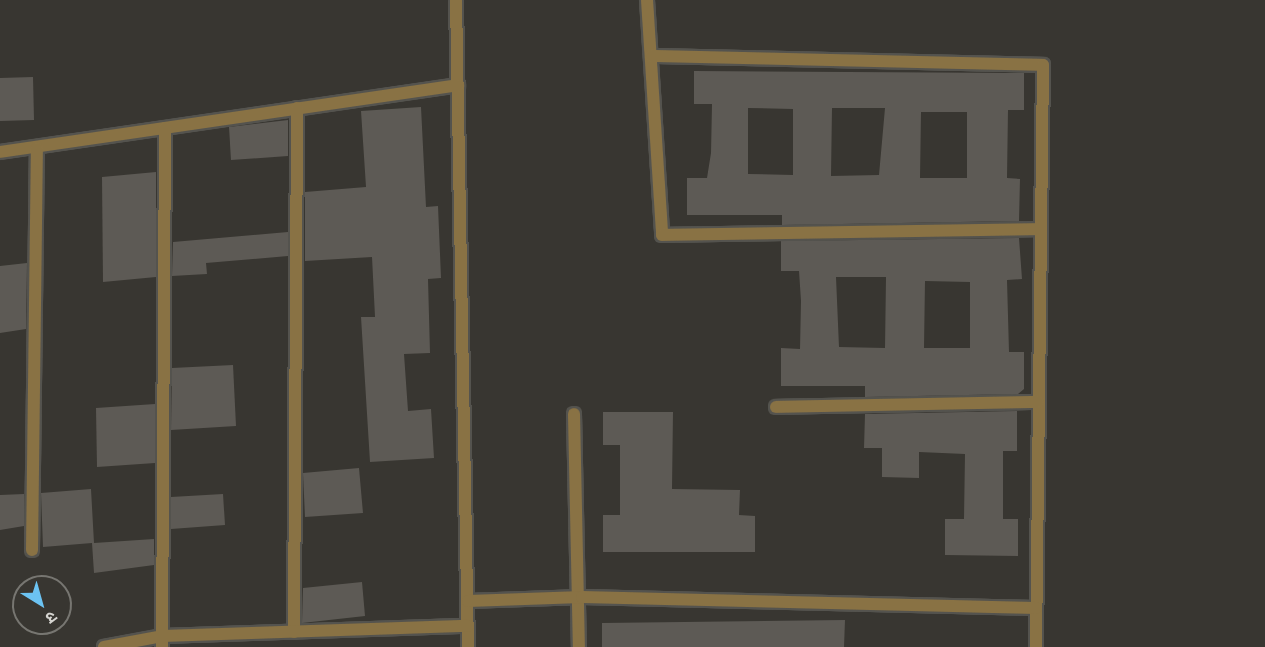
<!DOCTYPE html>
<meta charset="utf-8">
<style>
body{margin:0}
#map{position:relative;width:1265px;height:647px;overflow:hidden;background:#383631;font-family:"Exo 2","Noto Sans Devanagari",sans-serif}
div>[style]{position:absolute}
.building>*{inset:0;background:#5d5a55}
.roads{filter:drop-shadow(2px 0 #54534e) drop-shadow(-2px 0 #54534e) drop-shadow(0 2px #54534e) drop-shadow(0 -2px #54534e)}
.street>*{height:12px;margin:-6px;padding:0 6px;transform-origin:6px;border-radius:6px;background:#897244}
span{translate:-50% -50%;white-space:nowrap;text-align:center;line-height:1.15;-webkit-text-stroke:4.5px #383631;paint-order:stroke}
.north{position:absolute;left:12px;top:575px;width:60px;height:60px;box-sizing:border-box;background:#383631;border:2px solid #777671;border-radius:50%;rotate:143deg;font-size:16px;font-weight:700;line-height:24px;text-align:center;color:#d6d5d1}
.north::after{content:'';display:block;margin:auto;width:21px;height:27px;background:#6cc3f2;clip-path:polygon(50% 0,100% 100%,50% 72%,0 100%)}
</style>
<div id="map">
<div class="building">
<div style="clip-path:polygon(evenodd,694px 71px,1024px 73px,1024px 110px,1008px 110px,1007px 178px,1020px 179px,1019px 221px,782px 225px,782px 215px,687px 215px,687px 178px,707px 178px,711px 153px,712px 104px,694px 104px,694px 71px,748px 108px,793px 109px,793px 175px,748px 174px,748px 108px,694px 71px,832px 108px,885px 108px,879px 175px,831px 176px,832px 108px,694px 71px,921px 112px,967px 112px,967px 178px,920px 178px,921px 112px)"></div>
<div style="clip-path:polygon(33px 77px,34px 120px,0 121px,0 78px)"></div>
<div style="clip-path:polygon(421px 107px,426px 207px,438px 206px,441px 278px,428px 279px,430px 353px,404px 354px,408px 411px,431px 409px,434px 458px,370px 462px,361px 317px,375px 317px,372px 257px,305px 261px,305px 192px,366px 187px,361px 111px)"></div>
<div style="clip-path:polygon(288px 120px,288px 156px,231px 160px,229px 127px)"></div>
<div style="clip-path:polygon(156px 172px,156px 277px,103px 282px,102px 177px)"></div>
<div style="clip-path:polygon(288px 232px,288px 256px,206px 263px,207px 274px,172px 276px,173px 242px)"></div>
<div style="clip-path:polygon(evenodd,1019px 238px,1022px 279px,1007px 280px,1009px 352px,1024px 352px,1024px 389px,1018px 394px,865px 397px,865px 386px,781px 386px,781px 348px,800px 349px,801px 301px,799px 271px,781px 271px,781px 241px,1019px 238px,836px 277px,886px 277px,885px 348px,839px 347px,836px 277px,1019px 238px,925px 281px,970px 282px,970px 348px,924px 348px,925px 281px)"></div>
<div style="clip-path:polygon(27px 263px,26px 329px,0 333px,0 266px)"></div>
<div style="clip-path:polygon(233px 365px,236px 426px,171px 430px,172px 368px)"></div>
<div style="clip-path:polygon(155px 404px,155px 463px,97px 467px,96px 408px)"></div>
<div style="clip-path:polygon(1017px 411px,1017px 451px,1003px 451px,1003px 519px,1018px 519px,1018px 556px,945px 555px,945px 519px,964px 519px,965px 454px,919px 452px,919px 478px,882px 477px,882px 448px,864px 448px,865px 414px)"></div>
<div style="clip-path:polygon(603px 412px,673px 412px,672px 489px,740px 490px,739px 515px,755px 516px,755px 552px,603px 552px,603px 515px,620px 515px,620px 445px,603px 445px)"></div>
<div style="clip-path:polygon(359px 468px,363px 513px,305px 517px,303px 473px)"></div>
<div style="clip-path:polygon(91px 489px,94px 543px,154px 539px,154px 565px,94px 573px,92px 543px,43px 547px,41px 493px)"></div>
<div style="clip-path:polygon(24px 494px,24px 526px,0 530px,0 495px)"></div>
<div style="clip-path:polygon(223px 494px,225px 525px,171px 529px,171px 497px)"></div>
<div style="clip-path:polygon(362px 582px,365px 616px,302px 623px,303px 588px)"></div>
<div style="clip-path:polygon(845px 620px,844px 647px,602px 647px,602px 623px)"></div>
</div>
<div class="roads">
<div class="street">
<div style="left:456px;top:0;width:647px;rotate:88.94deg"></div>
<div style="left:647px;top:0;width:235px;rotate:86.3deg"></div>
<div style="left:662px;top:235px;width:378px;rotate:-0.9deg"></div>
<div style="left:651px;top:56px;width:392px;rotate:1.3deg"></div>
<div style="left:1043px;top:65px;width:582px;rotate:90.69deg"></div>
<div style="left:0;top:152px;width:463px;rotate:-8.3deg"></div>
<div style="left:776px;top:407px;width:262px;rotate:-1.1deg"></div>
<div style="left:574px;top:414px;width:233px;rotate:88.8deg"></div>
<div style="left:32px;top:550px;width:402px;rotate:-89.3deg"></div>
<div style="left:468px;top:601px;width:114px;rotate:-2deg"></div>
<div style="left:582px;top:597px;width:454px;rotate:1.4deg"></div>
<div style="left:294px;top:632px;width:524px;rotate:-89.67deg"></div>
<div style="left:104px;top:647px;width:59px;rotate:-10.7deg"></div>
<div style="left:162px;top:636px;width:306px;rotate:-1.9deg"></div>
<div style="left:162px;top:647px;width:519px;rotate:-89.67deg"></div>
</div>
</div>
<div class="north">उ</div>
</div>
